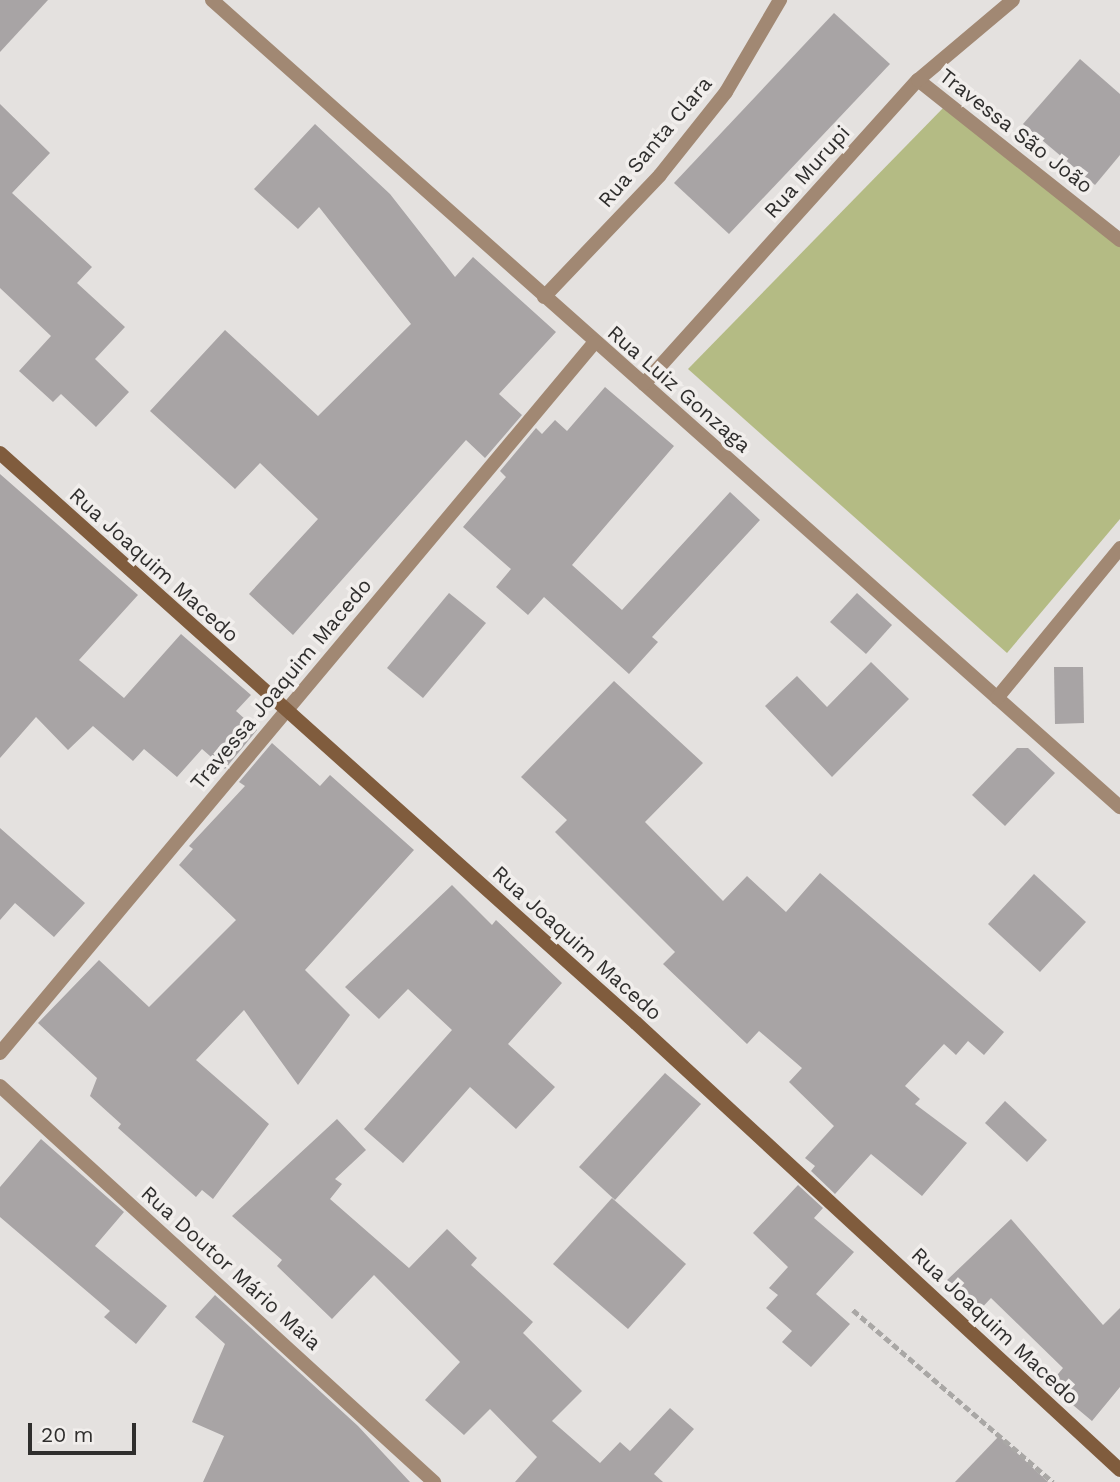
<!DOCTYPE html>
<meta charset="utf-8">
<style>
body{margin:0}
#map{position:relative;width:1120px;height:1482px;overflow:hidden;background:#e4e1df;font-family:"Work Sans",sans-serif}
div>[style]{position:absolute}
.green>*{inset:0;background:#b4bb84}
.building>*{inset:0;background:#a8a4a5}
.path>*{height:4.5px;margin-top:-2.25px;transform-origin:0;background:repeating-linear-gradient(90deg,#a9a7a5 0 7px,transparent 0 10.5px)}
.street>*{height:14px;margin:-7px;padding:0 7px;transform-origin:7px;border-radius:7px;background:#a18873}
.secondary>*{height:14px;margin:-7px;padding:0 7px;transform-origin:7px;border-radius:7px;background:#805c3d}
span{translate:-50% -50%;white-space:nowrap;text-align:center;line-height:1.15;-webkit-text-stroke:7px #f1eeec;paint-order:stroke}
.street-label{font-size:21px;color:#2f2e2d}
.scale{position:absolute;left:28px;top:1423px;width:108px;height:32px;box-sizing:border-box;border:4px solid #2f2e2d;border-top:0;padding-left:9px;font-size:21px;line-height:24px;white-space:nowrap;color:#2f2e2d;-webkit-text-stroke:5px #f1eeec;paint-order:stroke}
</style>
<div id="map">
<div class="green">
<div style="clip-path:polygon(946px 105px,1120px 247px,1120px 519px,1007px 653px,688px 369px)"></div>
</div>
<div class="building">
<div style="clip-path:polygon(0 0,48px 0,0 52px)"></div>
<div style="clip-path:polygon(834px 13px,890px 64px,729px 234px,674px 183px)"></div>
<div style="clip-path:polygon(1080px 59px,1120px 94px,1120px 155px,1095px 185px,1023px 124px)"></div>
<div style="clip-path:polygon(0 104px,50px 153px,12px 193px,92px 267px,77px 283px,125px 327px,95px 359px,129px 392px,96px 427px,61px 394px,53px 402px,19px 371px,51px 336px,0 288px)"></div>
<div style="clip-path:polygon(315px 124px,390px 194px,455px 277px,473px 257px,556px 332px,499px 394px,522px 415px,485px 458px,466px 440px,293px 635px,249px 594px,318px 519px,260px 463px,235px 489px,150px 411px,225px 330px,318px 416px,411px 324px,319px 207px,298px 229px,254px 189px)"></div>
<div style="clip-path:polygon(605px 387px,674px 446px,572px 565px,622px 610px,730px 492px,760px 520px,652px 637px,658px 642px,629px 674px,544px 597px,528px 615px,496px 587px,511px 569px,463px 527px,506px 477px,500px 471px,536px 428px,542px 434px,555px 420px,567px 431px)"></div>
<div style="clip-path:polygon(0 474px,138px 595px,79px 660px,124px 698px,181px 634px,251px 695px,236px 711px,257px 730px,225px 769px,202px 749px,177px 777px,144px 749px,133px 761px,93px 726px,68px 750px,36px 717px,0 758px)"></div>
<div style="clip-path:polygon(449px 593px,486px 623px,423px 698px,387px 668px)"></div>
<div style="clip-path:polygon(857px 593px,892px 625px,866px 654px,830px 622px)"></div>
<div style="clip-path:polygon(871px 662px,909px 699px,832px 777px,765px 706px,797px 676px,827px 707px)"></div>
<div style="clip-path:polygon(1054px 667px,1083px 667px,1084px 723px,1055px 724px)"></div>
<div style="clip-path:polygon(614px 681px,703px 763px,645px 822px,723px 901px,747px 876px,786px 912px,820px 873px,1004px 1032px,984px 1055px,968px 1041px,956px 1055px,944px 1044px,905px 1086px,920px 1099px,915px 1104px,967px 1143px,922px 1196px,871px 1154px,835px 1194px,811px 1171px,815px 1166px,805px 1158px,834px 1126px,789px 1082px,802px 1068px,759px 1031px,747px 1044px,663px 964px,675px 952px,555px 832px,567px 820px,521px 777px)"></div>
<div style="clip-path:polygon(272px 743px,320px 786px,330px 775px,414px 850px,305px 970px,350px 1015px,298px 1085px,244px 1010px,196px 1060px,269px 1124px,213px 1199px,202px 1190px,196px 1197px,118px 1128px,121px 1124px,90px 1096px,97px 1078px,38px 1023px,99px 960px,149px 1007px,236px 920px,179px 865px,193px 849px,189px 846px,245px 786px,239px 782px)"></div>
<div style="clip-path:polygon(1017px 748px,1028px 748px,1055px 773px,1005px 826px,972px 795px)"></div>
<div style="clip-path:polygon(0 828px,85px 903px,54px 937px,15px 903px,0 920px)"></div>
<div style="clip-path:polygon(1034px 874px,1086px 922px,1040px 972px,988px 924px)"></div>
<div style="clip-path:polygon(452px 885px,492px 925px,496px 920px,562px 983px,508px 1044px,555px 1087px,516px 1129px,470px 1087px,403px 1163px,364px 1129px,452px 1030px,408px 989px,379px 1019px,345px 987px)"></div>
<div style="clip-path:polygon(665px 1073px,701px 1104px,615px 1200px,579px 1167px)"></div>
<div style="clip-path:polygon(1005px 1101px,1047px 1140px,1027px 1162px,985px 1123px)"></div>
<div style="clip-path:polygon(337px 1119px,366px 1150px,335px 1179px,342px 1184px,330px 1199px,409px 1268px,447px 1229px,477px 1258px,471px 1265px,533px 1322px,523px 1333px,582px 1391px,552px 1421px,600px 1463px,620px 1442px,630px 1451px,670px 1408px,694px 1429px,654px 1474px,663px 1482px,515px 1482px,537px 1457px,490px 1409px,464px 1435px,425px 1400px,460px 1362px,374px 1275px,332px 1319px,277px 1266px,282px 1260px,232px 1216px)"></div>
<div style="clip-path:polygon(41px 1139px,124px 1212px,95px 1246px,167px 1306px,136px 1344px,104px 1317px,110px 1311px,0 1217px,0 1187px)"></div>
<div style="clip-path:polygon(798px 1185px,823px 1208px,814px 1218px,854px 1252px,816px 1294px,850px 1324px,811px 1367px,782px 1342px,792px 1331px,766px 1308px,778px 1295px,769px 1288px,788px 1267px,753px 1233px)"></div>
<div style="clip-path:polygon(612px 1198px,686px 1264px,628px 1329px,553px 1264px)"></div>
<div style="clip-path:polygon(1011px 1219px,1103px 1325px,1120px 1308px,1120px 1387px,1092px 1421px,1049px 1385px,1063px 1368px,991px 1298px,977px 1313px,946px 1281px)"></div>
<div style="clip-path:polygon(215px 1295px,358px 1426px,410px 1482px,203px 1482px,224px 1436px,192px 1422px,225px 1344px,195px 1317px)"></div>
<div style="clip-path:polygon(999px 1436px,1048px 1482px,955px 1482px)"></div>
</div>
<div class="path">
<div style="left:853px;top:1310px;width:264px;rotate:40.7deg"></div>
</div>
<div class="street">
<div style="left:212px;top:0;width:1215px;rotate:41.63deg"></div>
<div style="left:918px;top:80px;width:258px;rotate:38.4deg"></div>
<div style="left:544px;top:297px;width:168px;rotate:-46.4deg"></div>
<div style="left:660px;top:175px;width:106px;rotate:-51.5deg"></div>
<div style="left:726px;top:92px;width:107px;rotate:-59.6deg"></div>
<div style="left:644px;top:384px;width:409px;rotate:-48deg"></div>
<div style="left:918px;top:80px;width:124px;rotate:-40.1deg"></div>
<div style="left:997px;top:698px;width:194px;rotate:-50.6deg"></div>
<div style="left:0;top:1053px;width:927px;rotate:-50.08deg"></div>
<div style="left:0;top:1086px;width:588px;rotate:42.38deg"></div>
</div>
<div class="secondary">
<div style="left:0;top:453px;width:854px;rotate:41.87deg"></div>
<div style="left:636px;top:1023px;width:659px;rotate:42.72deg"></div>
</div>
<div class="street-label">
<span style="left:1016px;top:131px;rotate:38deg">Travessa São João</span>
<span style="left:655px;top:142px;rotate:-50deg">Rua Santa Clara</span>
<span style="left:807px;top:172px;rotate:-48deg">Rua Murupi</span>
<span style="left:679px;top:389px;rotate:41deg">Rua Luiz Gonzaga</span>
<span style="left:154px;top:565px;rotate:42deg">Rua Joaquim Macedo</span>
<span style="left:281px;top:684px;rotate:-50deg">Travessa Joaquim Macedo</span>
<span style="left:577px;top:943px;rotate:42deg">Rua Joaquim Macedo</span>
<span style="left:231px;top:1268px;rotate:42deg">Rua Doutor Mário Maia</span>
<span style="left:995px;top:1326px;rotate:43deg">Rua Joaquim Macedo</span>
</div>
<div class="scale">20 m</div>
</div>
